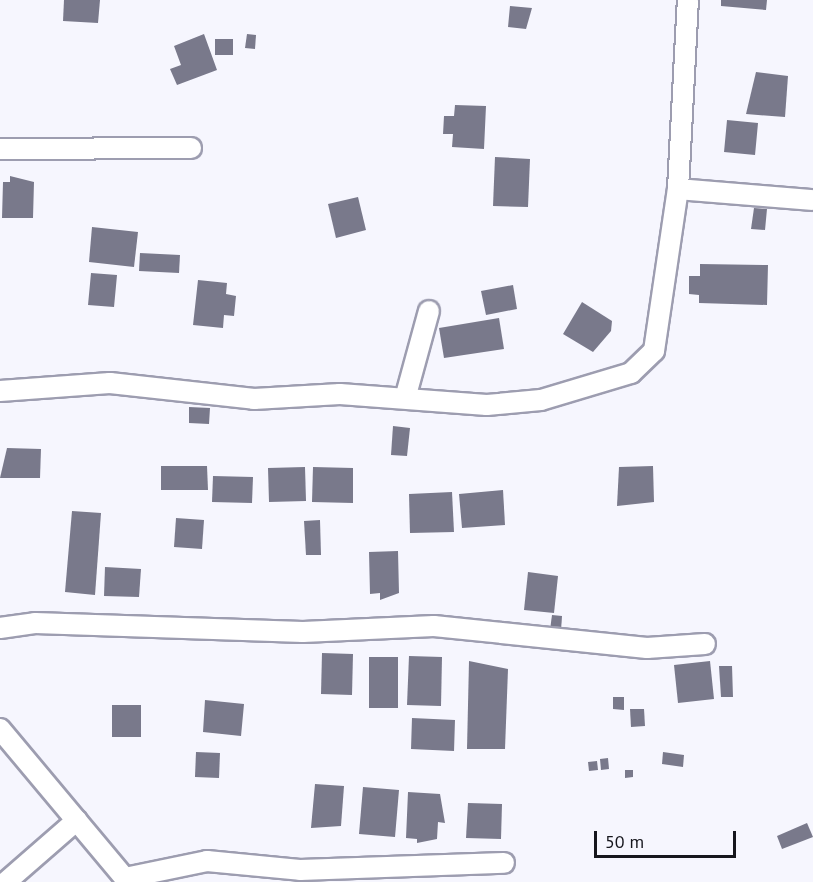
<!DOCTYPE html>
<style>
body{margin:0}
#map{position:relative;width:813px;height:882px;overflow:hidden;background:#f6f6fe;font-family:"PT Sans",sans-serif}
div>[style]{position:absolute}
.building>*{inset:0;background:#79798b}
.roads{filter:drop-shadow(2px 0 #9d9db0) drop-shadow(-2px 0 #9d9db0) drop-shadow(0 2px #9d9db0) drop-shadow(0 -2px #9d9db0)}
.street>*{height:20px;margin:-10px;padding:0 10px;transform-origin:10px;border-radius:10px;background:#fff}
span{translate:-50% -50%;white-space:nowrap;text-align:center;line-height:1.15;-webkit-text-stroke:5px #f6f6fe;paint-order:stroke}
.scale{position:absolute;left:594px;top:831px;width:142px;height:27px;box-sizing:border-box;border:3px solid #16161d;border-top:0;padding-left:8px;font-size:18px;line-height:21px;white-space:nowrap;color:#16161d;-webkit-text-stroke:4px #f6f6fe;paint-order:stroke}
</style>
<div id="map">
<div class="building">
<div style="clip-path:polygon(64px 0,100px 0,98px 23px,63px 21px)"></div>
<div style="clip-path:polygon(721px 0,767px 0,766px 10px,721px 6px)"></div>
<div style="clip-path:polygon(510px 6px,532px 8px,526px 29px,508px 27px)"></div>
<div style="clip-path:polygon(204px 34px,217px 70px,177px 85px,170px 69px,181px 65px,174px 46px)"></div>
<div style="clip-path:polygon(247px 34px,256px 35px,255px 49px,245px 48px)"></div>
<div style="clip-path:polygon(215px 39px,233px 39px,233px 55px,215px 55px)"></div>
<div style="clip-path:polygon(756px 72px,788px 76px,785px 117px,746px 114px)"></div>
<div style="clip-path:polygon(455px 105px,486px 106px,484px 149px,452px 147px,453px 134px,443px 134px,444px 116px,454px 116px)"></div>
<div style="clip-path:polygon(727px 120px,758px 123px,755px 155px,724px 152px)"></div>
<div style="clip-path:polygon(495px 157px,530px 159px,528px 207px,493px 206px)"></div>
<div style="clip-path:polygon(10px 176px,34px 182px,33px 218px,2px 218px,3px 182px,10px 182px)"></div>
<div style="clip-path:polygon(358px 197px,366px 230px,336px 238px,328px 204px)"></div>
<div style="clip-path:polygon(754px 208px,767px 209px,765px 230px,751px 229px)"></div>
<div style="clip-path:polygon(92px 227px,138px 232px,134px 267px,89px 262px)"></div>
<div style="clip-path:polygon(140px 253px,180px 255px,179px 273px,139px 271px)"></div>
<div style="clip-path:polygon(700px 264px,768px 265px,767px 305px,699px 303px,699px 295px,689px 294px,689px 276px,700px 276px)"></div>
<div style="clip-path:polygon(91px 273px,117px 275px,114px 307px,88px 305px)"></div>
<div style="clip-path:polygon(198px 280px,227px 283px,226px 294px,236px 296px,234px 316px,224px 315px,223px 328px,193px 325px)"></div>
<div style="clip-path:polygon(513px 285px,517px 309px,486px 315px,481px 291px)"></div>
<div style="clip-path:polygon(582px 302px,612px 321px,611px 331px,593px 352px,563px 334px)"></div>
<div style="clip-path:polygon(499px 318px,504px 349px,444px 358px,439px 328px)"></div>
<div style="clip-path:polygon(189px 407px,210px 408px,209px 424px,189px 423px)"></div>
<div style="clip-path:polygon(393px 426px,410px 428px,407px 456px,391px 455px)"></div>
<div style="clip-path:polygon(7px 448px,41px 449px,40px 478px,0 478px)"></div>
<div style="clip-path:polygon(161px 466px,207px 466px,208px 490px,161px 490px)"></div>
<div style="clip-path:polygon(653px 466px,654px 502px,617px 506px,619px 467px)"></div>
<div style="clip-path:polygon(305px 467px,306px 501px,269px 502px,268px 468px)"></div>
<div style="clip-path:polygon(313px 467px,353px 468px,353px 503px,312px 502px)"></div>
<div style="clip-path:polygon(213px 476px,253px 477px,252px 503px,212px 502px)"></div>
<div style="clip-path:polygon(503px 490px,505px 525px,462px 528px,459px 494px)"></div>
<div style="clip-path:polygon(452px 492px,454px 532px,410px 533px,409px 494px)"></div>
<div style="clip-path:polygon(72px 511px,101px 513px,95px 595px,65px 592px)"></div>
<div style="clip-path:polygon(176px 518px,204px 520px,202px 549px,174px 547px)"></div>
<div style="clip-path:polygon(320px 520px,321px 555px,306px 555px,304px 521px)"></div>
<div style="clip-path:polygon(398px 551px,399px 593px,380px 600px,380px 593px,370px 594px,369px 552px)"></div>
<div style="clip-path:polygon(105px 567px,141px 569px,139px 597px,104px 596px)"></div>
<div style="clip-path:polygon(528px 572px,558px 576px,554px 613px,524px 610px)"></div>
<div style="clip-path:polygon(552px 615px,562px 616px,561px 631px,550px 630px)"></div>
<div style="clip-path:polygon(322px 653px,353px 654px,352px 695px,321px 694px)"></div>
<div style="clip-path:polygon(409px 656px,442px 657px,441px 706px,407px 705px)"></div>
<div style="clip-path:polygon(369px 657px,398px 657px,398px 708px,369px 708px)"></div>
<div style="clip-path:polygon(469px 661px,508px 669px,505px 749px,467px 749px)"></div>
<div style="clip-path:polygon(710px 661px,714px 699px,678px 703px,674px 665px)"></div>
<div style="clip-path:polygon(719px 666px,732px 666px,733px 697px,721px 697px)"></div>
<div style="clip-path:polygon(613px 697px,624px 697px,624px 710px,613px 709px)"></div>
<div style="clip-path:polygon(205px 700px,244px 704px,241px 736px,203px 732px)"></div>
<div style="clip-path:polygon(112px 705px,141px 705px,141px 737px,112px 737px)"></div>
<div style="clip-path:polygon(630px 709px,644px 709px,645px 726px,631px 727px)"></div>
<div style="clip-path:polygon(412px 718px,455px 720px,454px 751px,411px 749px)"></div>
<div style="clip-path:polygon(196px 752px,220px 753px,219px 778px,195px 777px)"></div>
<div style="clip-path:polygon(663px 752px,684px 755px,683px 767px,662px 764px)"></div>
<div style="clip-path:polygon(608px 758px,609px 769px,601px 770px,600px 759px)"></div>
<div style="clip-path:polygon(597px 761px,598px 770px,589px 771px,588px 762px)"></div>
<div style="clip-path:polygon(625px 770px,633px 770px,633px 777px,625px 778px)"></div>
<div style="clip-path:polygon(315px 784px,344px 786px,341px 826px,311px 828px)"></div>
<div style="clip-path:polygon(363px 787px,399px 790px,395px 837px,359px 834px)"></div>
<div style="clip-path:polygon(408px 792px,440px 794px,445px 823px,438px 822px,437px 839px,417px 843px,417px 839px,406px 838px)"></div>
<div style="clip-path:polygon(468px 803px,502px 804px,501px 839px,466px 838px)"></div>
<div style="clip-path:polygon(807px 823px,813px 837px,782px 849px,777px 836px)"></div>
</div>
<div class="roads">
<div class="street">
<div style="left:0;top:149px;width:191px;rotate:-0.3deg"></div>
<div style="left:678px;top:189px;width:189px;rotate:-87deg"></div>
<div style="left:0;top:391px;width:110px;rotate:-4.2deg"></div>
<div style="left:110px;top:383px;width:145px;rotate:6.3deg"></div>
<div style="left:254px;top:399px;width:86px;rotate:-3.3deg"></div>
<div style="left:340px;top:394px;width:147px;rotate:4.3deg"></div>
<div style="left:487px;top:405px;width:54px;rotate:-5.3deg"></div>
<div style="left:541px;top:400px;width:94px;rotate:-16.7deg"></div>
<div style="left:631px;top:373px;width:32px;rotate:-44deg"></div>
<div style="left:654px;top:351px;width:164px;rotate:-81.6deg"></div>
<div style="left:678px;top:189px;width:135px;rotate:4.7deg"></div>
<div style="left:406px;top:395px;width:87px;rotate:-74.7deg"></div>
<div style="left:0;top:628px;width:35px;rotate:-8deg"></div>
<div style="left:35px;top:623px;width:268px;rotate:1.9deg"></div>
<div style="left:303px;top:632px;width:131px;rotate:-2.6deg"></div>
<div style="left:434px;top:626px;width:214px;rotate:5.9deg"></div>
<div style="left:647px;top:648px;width:58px;rotate:-3.9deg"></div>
<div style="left:0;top:729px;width:199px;rotate:50.1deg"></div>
<div style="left:125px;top:878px;width:84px;rotate:-11.7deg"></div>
<div style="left:207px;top:861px;width:93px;rotate:5.5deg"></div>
<div style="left:300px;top:870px;width:204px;rotate:-2deg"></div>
<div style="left:6px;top:882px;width:94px;rotate:-41.1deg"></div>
</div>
</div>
<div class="scale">50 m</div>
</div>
